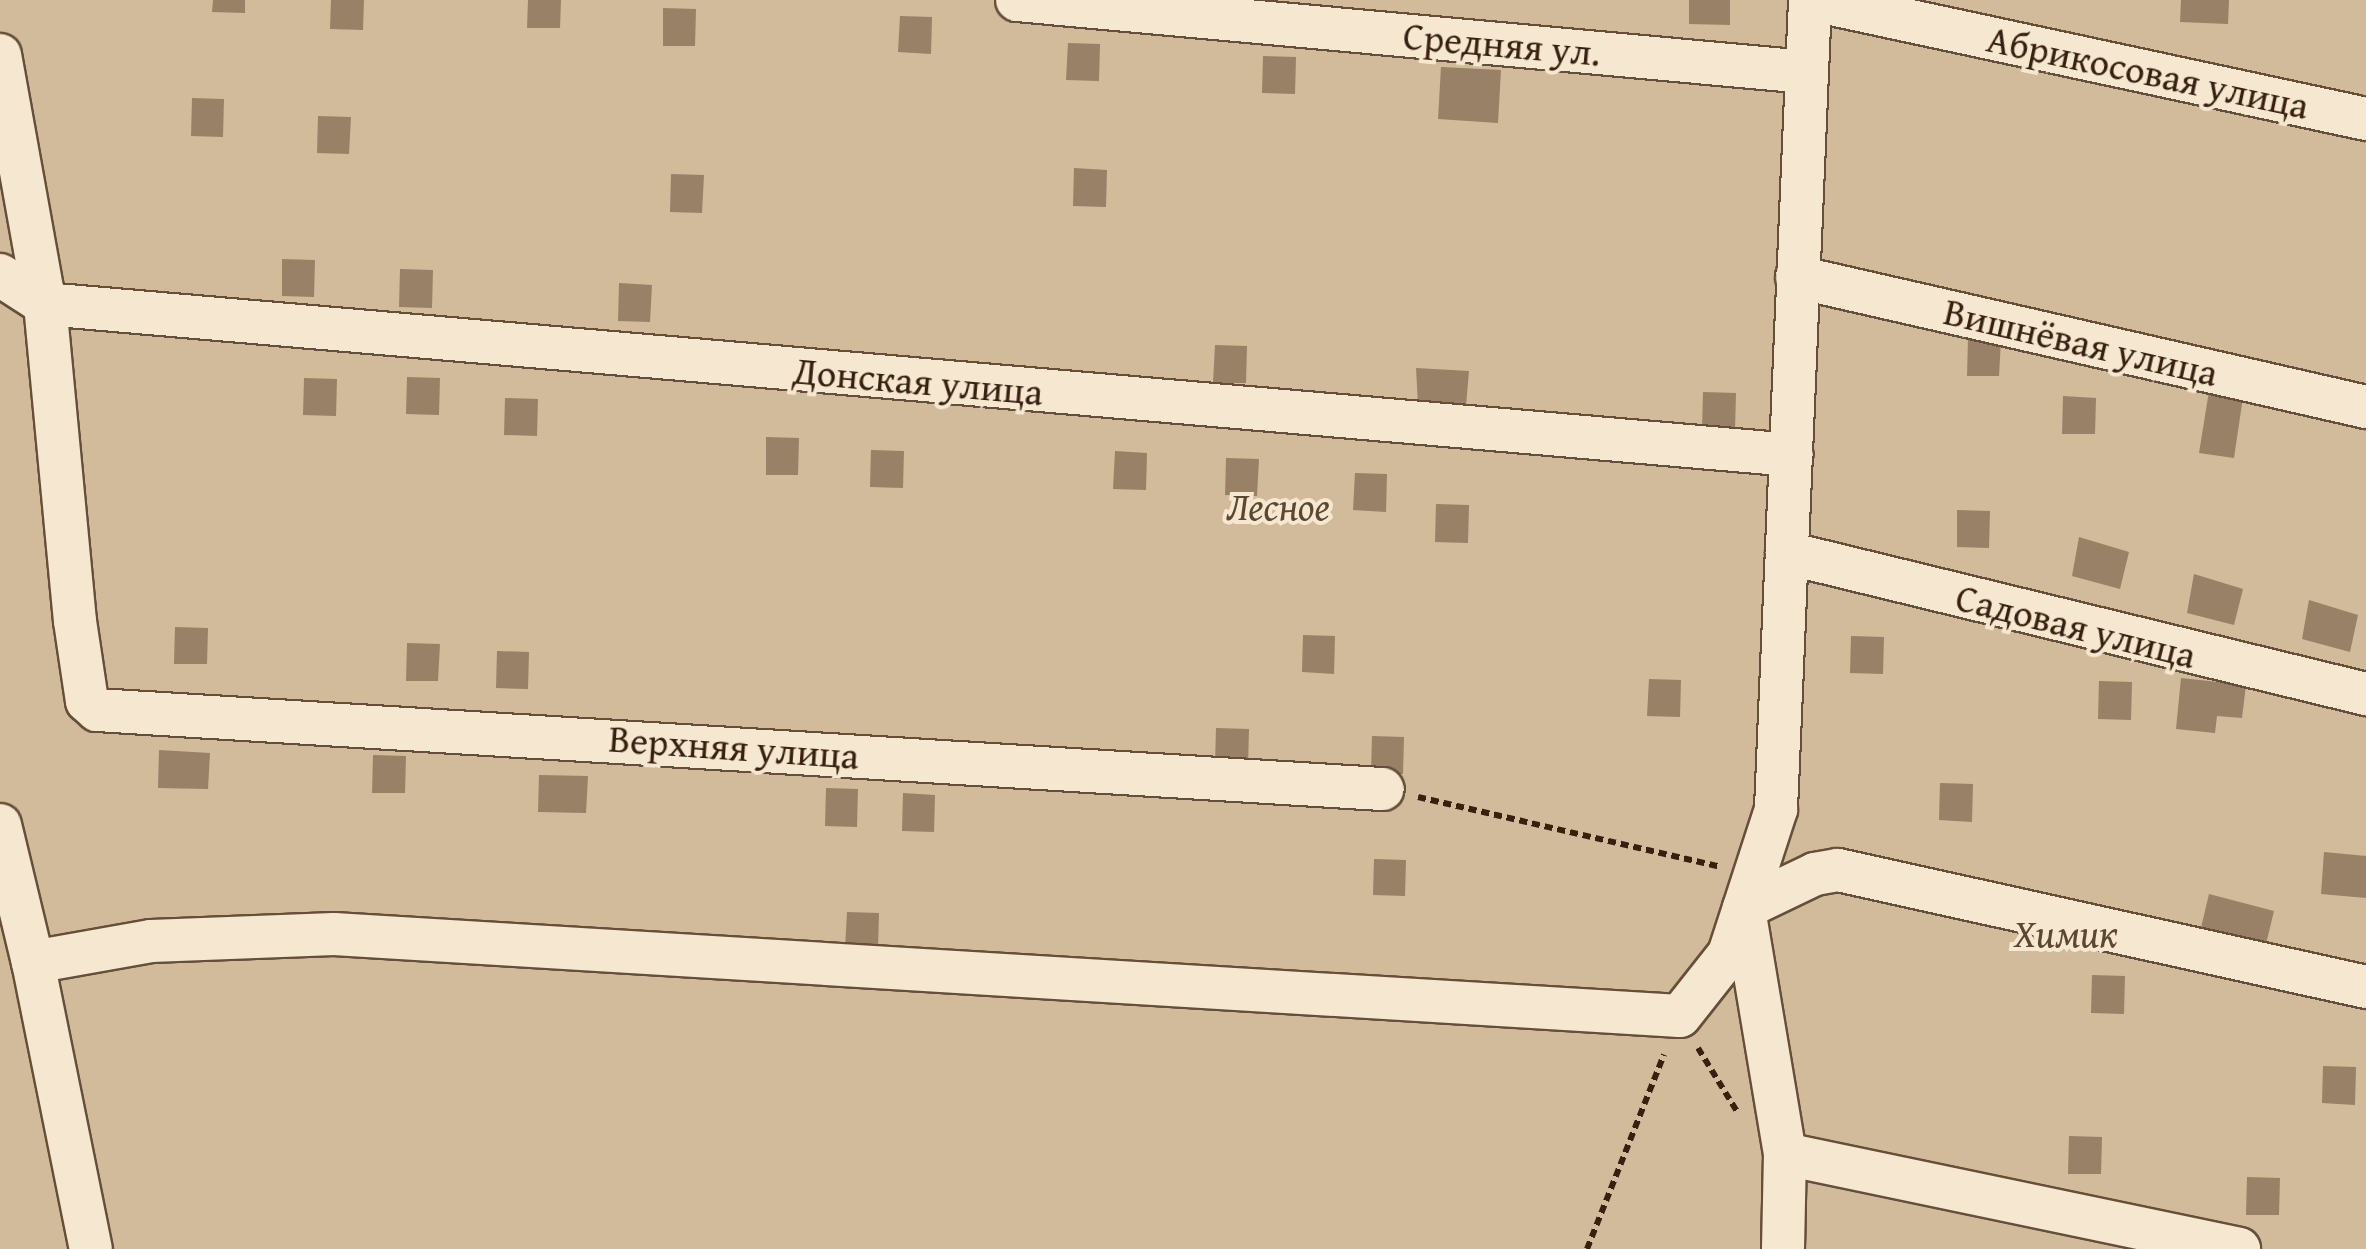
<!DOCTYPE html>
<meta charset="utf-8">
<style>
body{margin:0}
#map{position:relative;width:2366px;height:1249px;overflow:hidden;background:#f1dbb6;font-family:"Gentium Book Plus",serif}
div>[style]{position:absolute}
.green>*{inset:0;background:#d1bb9a}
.building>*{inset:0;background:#988166}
.path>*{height:6px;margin-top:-3px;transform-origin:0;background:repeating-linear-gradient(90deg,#372010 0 8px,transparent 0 13px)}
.roads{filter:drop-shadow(2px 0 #664f3a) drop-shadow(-2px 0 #664f3a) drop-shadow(0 2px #664f3a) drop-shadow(0 -2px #664f3a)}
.street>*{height:42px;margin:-21px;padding:0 21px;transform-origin:21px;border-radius:21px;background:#f6e8d0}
span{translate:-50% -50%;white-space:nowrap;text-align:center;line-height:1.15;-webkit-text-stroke:8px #f6e8d0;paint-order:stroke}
.street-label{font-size:38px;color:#372010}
.park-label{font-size:38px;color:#5e4732;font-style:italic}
</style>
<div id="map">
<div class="green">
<div style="clip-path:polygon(0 0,2366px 0,2366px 1249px,0 1249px)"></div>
</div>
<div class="building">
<div style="clip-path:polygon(213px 0,245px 0,245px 13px,212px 12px)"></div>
<div style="clip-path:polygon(331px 0,364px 0,363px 30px,330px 29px)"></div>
<div style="clip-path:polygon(528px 0,561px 0,560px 28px,527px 28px)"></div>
<div style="clip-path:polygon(1689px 0,1730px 0,1730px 25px,1689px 24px)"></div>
<div style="clip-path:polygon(2181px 0,2229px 0,2228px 24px,2180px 22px)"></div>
<div style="clip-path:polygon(663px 8px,696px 9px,695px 46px,663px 46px)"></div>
<div style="clip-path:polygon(900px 16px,932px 17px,931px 54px,898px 52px)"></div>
<div style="clip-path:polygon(1068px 43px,1100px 44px,1099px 81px,1066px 80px)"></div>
<div style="clip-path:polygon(1263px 56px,1296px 57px,1295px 94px,1262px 93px)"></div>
<div style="clip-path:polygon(1441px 67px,1501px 70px,1498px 123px,1438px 119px)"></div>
<div style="clip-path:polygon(192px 98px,224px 99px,223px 137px,191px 136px)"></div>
<div style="clip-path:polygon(318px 116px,351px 117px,349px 154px,317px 153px)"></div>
<div style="clip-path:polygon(1074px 168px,1107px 170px,1106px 207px,1073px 206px)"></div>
<div style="clip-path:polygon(671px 174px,704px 175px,702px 213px,670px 212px)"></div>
<div style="clip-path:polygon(282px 259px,315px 260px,314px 297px,282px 296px)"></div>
<div style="clip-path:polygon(400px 269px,433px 270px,432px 308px,399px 307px)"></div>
<div style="clip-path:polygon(619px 283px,652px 285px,650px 322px,618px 321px)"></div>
<div style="clip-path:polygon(1968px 338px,2001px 340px,1999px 376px,1967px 376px)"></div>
<div style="clip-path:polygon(1215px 345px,1247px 346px,1246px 383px,1213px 383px)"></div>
<div style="clip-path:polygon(1416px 368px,1469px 371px,1466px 406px,1418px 404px)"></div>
<div style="clip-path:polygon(407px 377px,440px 378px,439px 415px,406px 414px)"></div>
<div style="clip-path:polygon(304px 378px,337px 379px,336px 416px,303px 415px)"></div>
<div style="clip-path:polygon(2209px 391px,2243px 397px,2234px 458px,2199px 453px)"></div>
<div style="clip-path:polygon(1703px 392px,1736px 393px,1735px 430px,1702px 429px)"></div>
<div style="clip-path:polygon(2063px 396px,2096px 398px,2095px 434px,2062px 434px)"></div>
<div style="clip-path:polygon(505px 398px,538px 399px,537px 436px,504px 435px)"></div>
<div style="clip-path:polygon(766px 437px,799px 438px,798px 475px,766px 475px)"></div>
<div style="clip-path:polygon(871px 450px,904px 451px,903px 488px,870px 487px)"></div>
<div style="clip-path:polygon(1115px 451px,1147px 453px,1146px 490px,1113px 489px)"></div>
<div style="clip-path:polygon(1226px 458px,1259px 459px,1257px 496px,1225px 495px)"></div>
<div style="clip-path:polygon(1355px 473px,1387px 474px,1386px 512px,1353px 510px)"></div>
<div style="clip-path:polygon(1436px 504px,1469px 505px,1468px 543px,1435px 542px)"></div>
<div style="clip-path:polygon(1957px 510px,1990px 511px,1989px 548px,1957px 547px)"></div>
<div style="clip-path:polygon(2079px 537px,2129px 552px,2120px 589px,2072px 576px)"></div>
<div style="clip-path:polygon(2194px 574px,2243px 589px,2234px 625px,2187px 613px)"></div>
<div style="clip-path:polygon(2309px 600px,2358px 615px,2350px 652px,2302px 639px)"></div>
<div style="clip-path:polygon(175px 627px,208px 628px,207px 664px,174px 664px)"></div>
<div style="clip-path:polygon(1303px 635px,1335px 636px,1334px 674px,1302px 672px)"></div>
<div style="clip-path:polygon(1851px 636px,1884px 637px,1883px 674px,1850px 673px)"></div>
<div style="clip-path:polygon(407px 643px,440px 644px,438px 681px,406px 681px)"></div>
<div style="clip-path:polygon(497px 651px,529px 652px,528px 689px,496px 688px)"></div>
<div style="clip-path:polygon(2181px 678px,2246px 685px,2242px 718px,2217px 716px,2215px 733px,2176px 729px)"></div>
<div style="clip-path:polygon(1649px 679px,1681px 680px,1680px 717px,1647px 716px)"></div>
<div style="clip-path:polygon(2099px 681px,2132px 682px,2131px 720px,2098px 719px)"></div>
<div style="clip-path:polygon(1216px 728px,1249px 729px,1248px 767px,1215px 766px)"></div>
<div style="clip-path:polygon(1372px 736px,1404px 737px,1403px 774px,1371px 774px)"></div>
<div style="clip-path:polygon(159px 750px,210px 753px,208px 789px,158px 788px)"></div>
<div style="clip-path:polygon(373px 755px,406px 756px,405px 793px,372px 793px)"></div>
<div style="clip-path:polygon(539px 775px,588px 776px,586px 813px,538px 812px)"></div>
<div style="clip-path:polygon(1940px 783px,1973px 784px,1972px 822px,1939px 820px)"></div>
<div style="clip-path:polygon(826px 788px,858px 789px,857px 827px,825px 826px)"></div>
<div style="clip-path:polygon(903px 793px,935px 795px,934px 832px,902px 831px)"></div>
<div style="clip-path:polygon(2324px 852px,2366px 856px,2366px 898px,2321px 894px)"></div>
<div style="clip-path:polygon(1374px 859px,1406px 860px,1405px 896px,1373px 895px)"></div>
<div style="clip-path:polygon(2209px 894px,2274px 911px,2265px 948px,2200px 932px)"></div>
<div style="clip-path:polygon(847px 912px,879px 913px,878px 950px,845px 949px)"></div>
<div style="clip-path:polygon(2092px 975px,2125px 976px,2124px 1014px,2091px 1013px)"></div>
<div style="clip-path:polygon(2323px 1066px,2356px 1067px,2355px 1105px,2322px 1103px)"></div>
<div style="clip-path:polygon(2069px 1136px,2102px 1137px,2101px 1174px,2068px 1174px)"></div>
<div style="clip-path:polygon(2247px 1177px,2280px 1178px,2279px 1215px,2246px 1215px)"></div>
</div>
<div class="path">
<div style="left:1418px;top:797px;width:308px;rotate:13deg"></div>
<div style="left:1698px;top:1048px;width:76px;rotate:58.4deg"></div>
<div style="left:1587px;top:1249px;width:209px;rotate:-68.4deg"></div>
</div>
<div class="roads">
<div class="street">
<div style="left:1017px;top:0;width:793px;rotate:5.21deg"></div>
<div style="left:1813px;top:0;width:566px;rotate:12.14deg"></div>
<div style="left:0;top:55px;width:253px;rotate:79.8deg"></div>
<div style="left:45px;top:304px;width:318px;rotate:84.6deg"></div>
<div style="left:75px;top:621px;width:81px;rotate:81.5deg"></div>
<div style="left:87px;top:701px;width:13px;rotate:42deg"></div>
<div style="left:97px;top:710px;width:1288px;rotate:3.52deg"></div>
<div style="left:0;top:275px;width:54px;rotate:32.8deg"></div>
<div style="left:45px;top:304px;width:1753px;rotate:4.94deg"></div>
<div style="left:1797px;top:277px;width:584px;rotate:12.87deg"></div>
<div style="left:1787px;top:553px;width:596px;rotate:13.69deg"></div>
<div style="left:0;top:825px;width:141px;rotate:76.5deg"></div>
<div style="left:33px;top:962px;width:120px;rotate:-10.1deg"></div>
<div style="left:151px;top:941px;width:183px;rotate:-2.2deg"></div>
<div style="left:334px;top:934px;width:1348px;rotate:3.49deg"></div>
<div style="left:1680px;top:1016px;width:79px;rotate:-51.7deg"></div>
<div style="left:1729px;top:954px;width:152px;rotate:-72deg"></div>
<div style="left:1776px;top:809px;width:810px;rotate:-87.59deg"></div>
<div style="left:33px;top:962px;width:293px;rotate:78.6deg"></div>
<div style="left:1785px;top:1154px;width:464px;rotate:11.8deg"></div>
<div style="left:1783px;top:1249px;width:95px;rotate:-88.8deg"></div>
<div style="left:1785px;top:1154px;width:249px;rotate:-99.5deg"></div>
<div style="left:1744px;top:908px;width:79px;rotate:-25.6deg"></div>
<div style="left:1815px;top:874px;width:23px;rotate:-10deg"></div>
<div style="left:1838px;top:870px;width:541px;rotate:12.49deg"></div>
</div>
</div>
<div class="street-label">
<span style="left:1502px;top:44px;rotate:5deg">Средняя ул.</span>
<span style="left:2148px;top:72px;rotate:12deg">Абрикосовая улица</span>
<span style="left:2081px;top:342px;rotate:13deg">Вишнёвая улица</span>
<span style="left:918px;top:381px;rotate:5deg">Донская улица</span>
<span style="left:2076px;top:626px;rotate:14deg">Садовая улица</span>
<span style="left:734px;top:747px;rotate:4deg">Верхняя улица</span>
</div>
<div class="park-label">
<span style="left:1278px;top:507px">Лесное</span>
<span style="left:2066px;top:934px">Химик</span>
</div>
</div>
